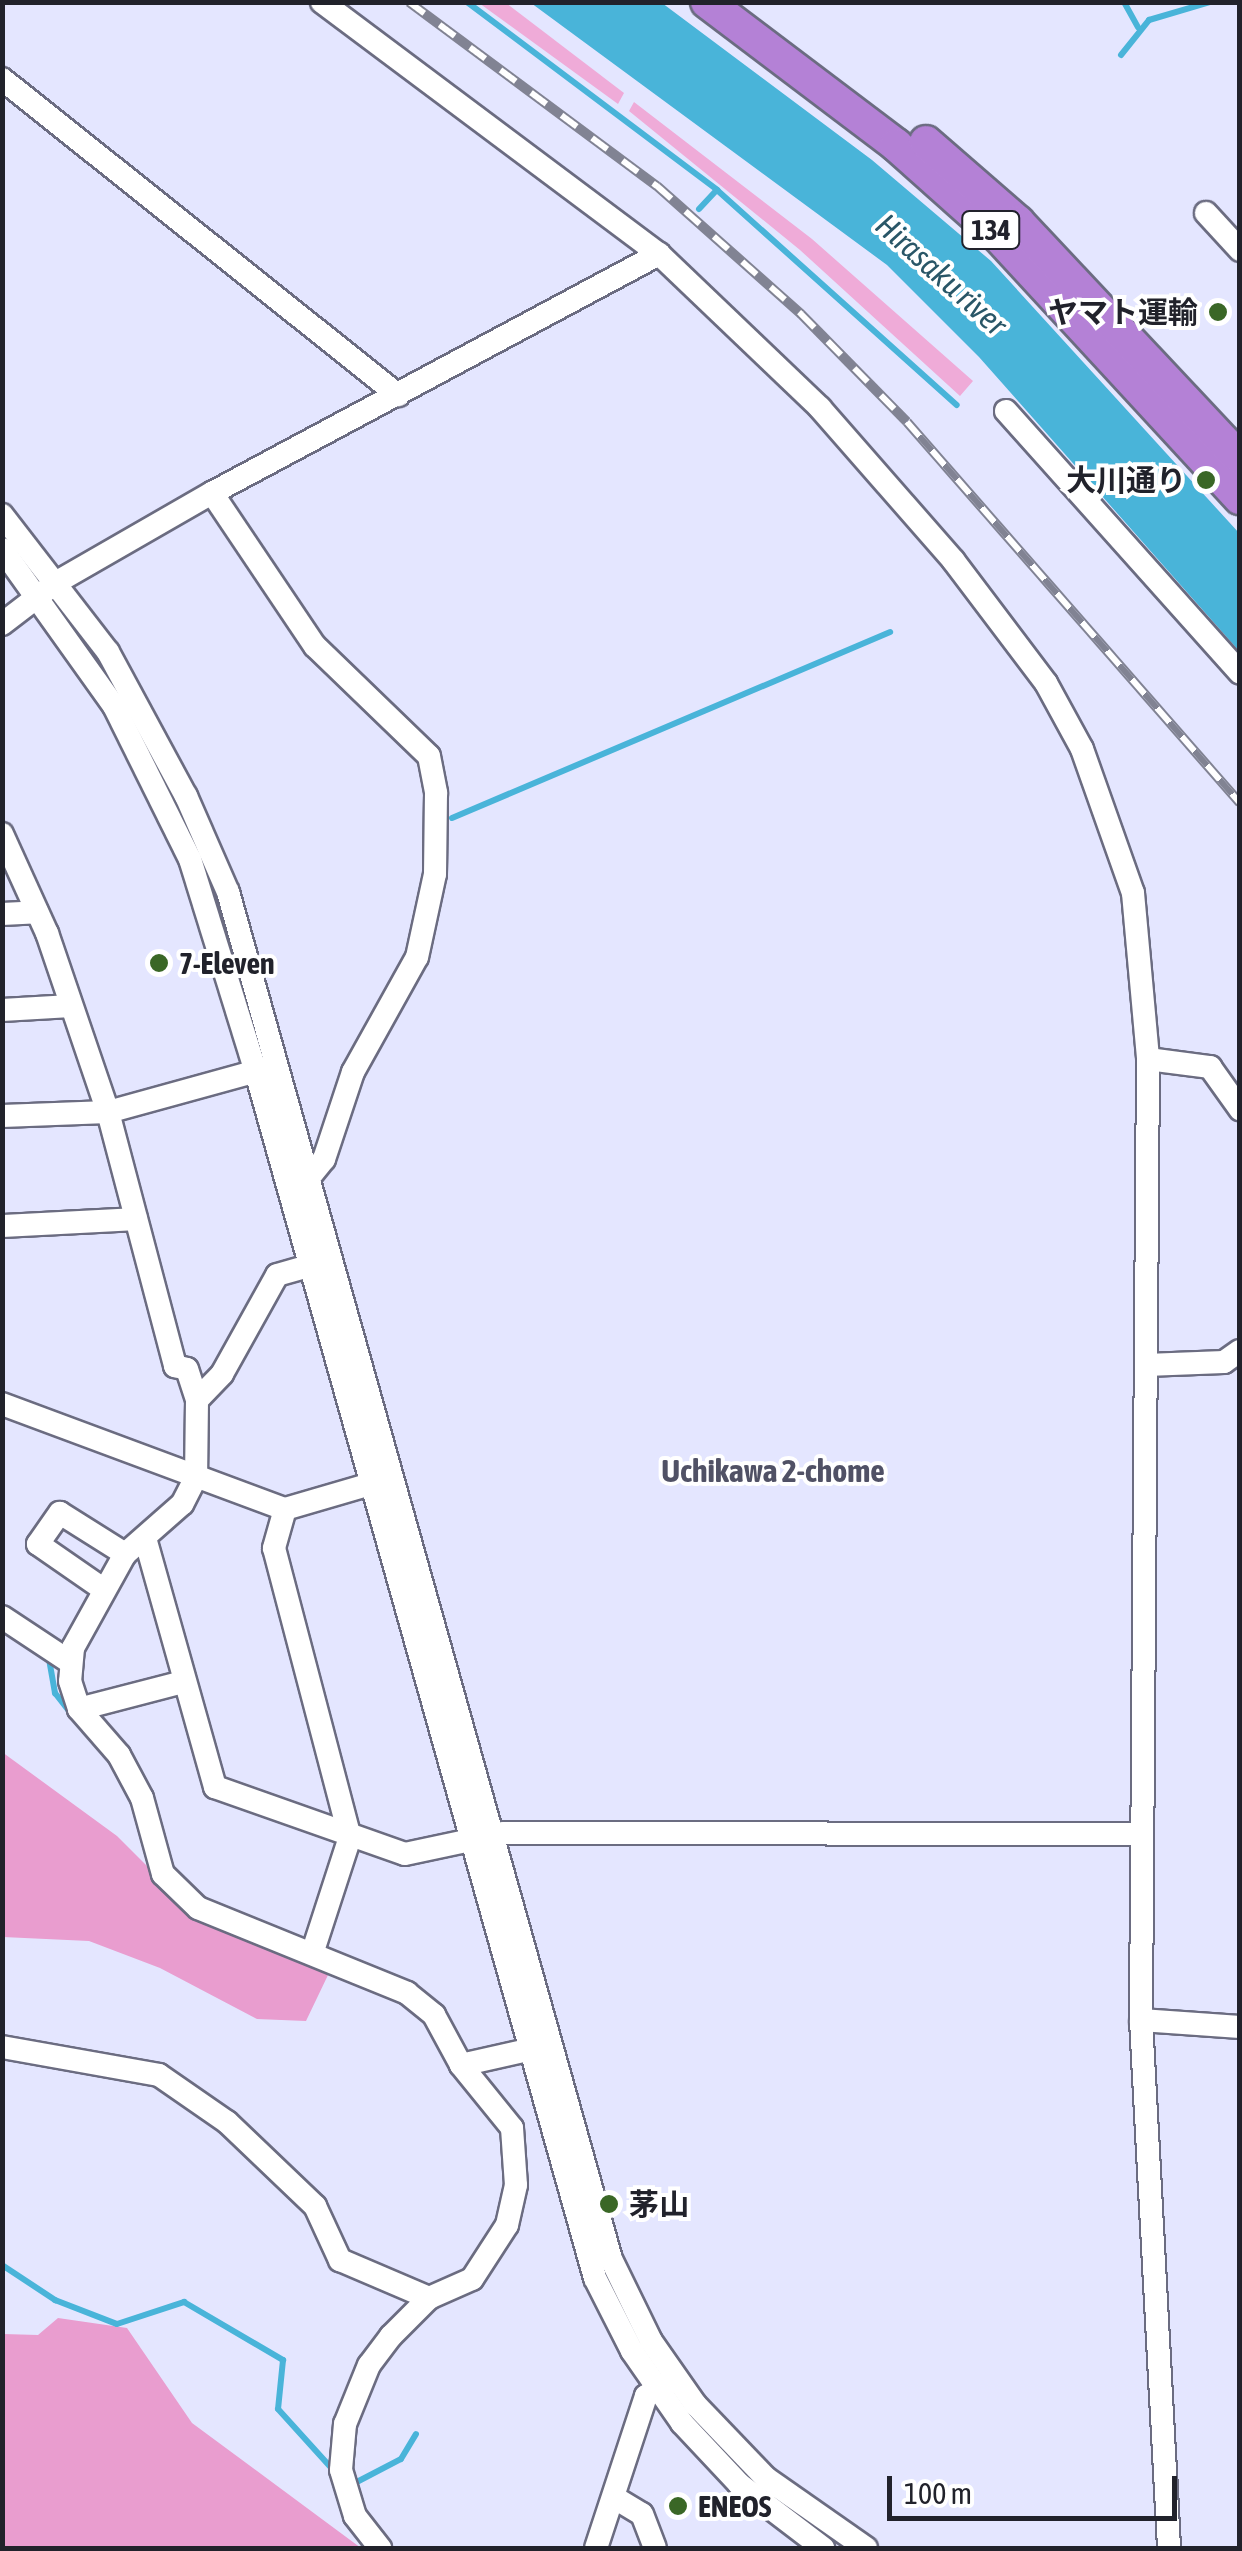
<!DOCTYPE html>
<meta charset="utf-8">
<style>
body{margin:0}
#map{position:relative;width:1242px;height:2551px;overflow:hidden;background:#e4e6ff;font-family:"Asap Condensed","Noto Sans JP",sans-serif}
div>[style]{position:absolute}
.green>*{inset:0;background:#efabd8}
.forest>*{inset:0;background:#e99dcf}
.water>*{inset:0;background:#49b4d9}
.stream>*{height:6px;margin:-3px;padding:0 3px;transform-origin:3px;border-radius:3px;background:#49b4d9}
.roads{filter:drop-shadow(2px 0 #6b6c81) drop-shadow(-2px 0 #6b6c81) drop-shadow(0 2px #6b6c81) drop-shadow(0 -2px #6b6c81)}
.minor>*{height:22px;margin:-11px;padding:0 11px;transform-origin:11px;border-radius:11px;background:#fff}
.highway>*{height:32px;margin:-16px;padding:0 16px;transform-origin:16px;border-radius:16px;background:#b481d6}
.rail>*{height:10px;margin-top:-5px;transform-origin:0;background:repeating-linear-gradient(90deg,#fff 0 19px,#818393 0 38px);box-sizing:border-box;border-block:2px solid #818393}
.dots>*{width:28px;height:28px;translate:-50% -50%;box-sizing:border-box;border:5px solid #fff;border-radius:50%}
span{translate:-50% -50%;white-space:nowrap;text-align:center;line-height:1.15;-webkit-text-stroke:8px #fff;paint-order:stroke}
.shield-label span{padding:2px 8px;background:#fff;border:2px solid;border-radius:8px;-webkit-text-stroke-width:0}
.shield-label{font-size:28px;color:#21222b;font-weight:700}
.poi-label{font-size:30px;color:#21222b;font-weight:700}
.right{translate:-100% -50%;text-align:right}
.left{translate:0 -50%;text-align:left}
.water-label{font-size:32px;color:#295667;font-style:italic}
.neighbourhood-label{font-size:32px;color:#505165;font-weight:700}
.frame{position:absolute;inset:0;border:5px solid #21222b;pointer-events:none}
.scale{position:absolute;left:887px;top:2476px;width:290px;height:45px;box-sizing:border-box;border:5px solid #21222b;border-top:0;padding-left:12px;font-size:30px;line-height:35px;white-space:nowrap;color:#21222b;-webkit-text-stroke:8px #fff;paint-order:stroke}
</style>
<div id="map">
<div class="green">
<div style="clip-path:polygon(479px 3px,506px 3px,624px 93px,618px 104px)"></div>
<div style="clip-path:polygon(634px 102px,812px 239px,973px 381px,960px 396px,800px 250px,629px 111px)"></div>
</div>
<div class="forest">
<div style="clip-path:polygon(2px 1752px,117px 1836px,181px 1900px,328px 1975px,306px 2021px,257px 2019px,160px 1968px,89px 1941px,3px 1937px)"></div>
<div style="clip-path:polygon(58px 2318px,127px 2328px,192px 2423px,361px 2548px,3px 2548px,3px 2334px,38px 2335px)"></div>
</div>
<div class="water">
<div style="clip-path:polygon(531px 3px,662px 3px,872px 160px,991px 261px,1239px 533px,1239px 651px,979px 357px,887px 265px)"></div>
</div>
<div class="stream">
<div style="left:467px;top:2px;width:313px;rotate:36.9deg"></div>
<div style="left:717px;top:190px;width:322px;rotate:41.9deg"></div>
<div style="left:1124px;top:2px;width:29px;rotate:61deg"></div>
<div style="left:1121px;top:55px;width:45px;rotate:-51.3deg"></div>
<div style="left:1149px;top:20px;width:64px;rotate:-16.4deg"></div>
<div style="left:699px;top:209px;width:26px;rotate:-47deg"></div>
<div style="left:452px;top:818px;width:476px;rotate:-23deg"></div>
<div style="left:49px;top:1659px;width:35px;rotate:80deg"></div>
<div style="left:55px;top:1693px;width:24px;rotate:52deg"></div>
<div style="left:2px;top:2265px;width:64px;rotate:33.4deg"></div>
<div style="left:55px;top:2300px;width:66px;rotate:21.2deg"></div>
<div style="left:117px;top:2324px;width:71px;rotate:-18.2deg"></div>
<div style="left:184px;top:2302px;width:115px;rotate:30.4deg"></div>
<div style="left:283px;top:2360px;width:49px;rotate:95.8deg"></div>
<div style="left:278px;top:2409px;width:84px;rotate:47.9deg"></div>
<div style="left:351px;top:2485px;width:56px;rotate:-27.5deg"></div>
<div style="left:401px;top:2459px;width:29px;rotate:-59deg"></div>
</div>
<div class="roads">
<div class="minor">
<div style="left:322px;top:2px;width:421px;rotate:36.8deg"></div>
<div style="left:659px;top:254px;width:223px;rotate:43.7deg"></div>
<div style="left:820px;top:408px;width:202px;rotate:48.8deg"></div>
<div style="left:953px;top:560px;width:154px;rotate:52.9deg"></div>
<div style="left:1046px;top:683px;width:75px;rotate:61.4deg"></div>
<div style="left:1082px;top:749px;width:153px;rotate:70.5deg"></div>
<div style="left:1133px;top:893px;width:167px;rotate:84.8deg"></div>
<div style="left:1148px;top:1059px;width:961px;rotate:90.42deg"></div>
<div style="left:1141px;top:2020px;width:529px;rotate:86.96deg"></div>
<div style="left:2px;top:79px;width:507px;rotate:38.59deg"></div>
<div style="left:1206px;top:213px;width:50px;rotate:47.4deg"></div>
<div style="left:1006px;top:411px;width:351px;rotate:48.2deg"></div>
<div style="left:212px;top:493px;width:184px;rotate:56.1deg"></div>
<div style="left:315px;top:646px;width:158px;rotate:44deg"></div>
<div style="left:429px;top:756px;width:38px;rotate:79deg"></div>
<div style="left:436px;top:793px;width:81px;rotate:90.7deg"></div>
<div style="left:435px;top:874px;width:85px;rotate:102.2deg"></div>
<div style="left:417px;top:957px;width:132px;rotate:119.1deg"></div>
<div style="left:353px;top:1072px;width:92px;rotate:108.4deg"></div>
<div style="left:324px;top:1159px;width:26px;rotate:129deg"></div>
<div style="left:2px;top:515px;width:173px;rotate:52.3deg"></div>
<div style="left:108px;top:652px;width:164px;rotate:61.6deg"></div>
<div style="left:186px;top:796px;width:105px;rotate:66.4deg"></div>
<div style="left:228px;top:892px;width:1420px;rotate:74.35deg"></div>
<div style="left:611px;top:2259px;width:91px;rotate:64deg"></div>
<div style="left:651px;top:2341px;width:77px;rotate:55.1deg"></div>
<div style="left:695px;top:2404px;width:103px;rotate:46.2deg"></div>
<div style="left:766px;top:2478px;width:122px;rotate:35deg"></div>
<div style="left:2px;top:549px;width:193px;rotate:54.5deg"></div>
<div style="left:114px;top:706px;width:171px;rotate:63.6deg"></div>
<div style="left:190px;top:859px;width:223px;rotate:72.8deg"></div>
<div style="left:256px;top:1072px;width:1253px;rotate:74.3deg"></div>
<div style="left:595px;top:2278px;width:82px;rotate:63.1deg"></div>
<div style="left:632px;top:2351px;width:88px;rotate:55.2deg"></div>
<div style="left:682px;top:2423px;width:83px;rotate:46.9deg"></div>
<div style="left:739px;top:2484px;width:106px;rotate:37.3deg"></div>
<div style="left:2px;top:624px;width:69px;rotate:-37.4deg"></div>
<div style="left:57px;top:582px;width:179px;rotate:-29.9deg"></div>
<div style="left:212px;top:493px;width:507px;rotate:-28.13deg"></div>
<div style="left:2px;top:834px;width:109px;rotate:65.6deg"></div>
<div style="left:47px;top:933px;width:189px;rotate:71.2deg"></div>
<div style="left:108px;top:1112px;width:263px;rotate:75.2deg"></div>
<div style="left:175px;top:1366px;width:12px;rotate:14deg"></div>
<div style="left:187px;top:1369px;width:33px;rotate:72deg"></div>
<div style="left:197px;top:1400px;width:77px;rotate:90.7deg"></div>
<div style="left:196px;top:1477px;width:30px;rotate:117deg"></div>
<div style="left:182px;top:1504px;width:76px;rotate:138.7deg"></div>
<div style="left:125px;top:1554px;width:107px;rotate:119deg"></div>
<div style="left:73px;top:1648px;width:33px;rotate:95deg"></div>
<div style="left:70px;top:1681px;width:29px;rotate:72deg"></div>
<div style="left:79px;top:1709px;width:61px;rotate:49deg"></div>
<div style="left:119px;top:1755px;width:49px;rotate:61.9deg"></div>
<div style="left:142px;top:1798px;width:79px;rotate:74.6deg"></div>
<div style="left:163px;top:1874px;width:49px;rotate:44.2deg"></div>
<div style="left:198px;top:1908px;width:226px;rotate:22.1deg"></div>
<div style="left:407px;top:1993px;width:35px;rotate:39deg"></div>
<div style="left:434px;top:2015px;width:57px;rotate:61.6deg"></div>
<div style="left:461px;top:2065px;width:81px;rotate:51deg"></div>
<div style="left:512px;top:2128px;width:57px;rotate:86deg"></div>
<div style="left:516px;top:2185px;width:41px;rotate:102.7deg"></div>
<div style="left:507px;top:2225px;width:64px;rotate:122.9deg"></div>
<div style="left:472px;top:2279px;width:47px;rotate:156.2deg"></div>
<div style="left:429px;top:2298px;width:54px;rotate:135deg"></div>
<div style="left:391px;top:2336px;width:36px;rotate:127deg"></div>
<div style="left:369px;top:2365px;width:64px;rotate:112.1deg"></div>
<div style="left:345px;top:2424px;width:46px;rotate:95deg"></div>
<div style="left:341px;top:2470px;width:48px;rotate:73.1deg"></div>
<div style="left:355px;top:2516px;width:41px;rotate:52deg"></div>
<div style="left:2px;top:914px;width:35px;rotate:-3deg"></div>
<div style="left:2px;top:1010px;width:69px;rotate:-3.3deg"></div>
<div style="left:1148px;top:1059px;width:63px;rotate:7.4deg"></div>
<div style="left:1210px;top:1067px;width:52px;rotate:54.5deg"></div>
<div style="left:2px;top:1116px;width:106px;rotate:-2.2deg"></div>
<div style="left:108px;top:1112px;width:169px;rotate:-15.4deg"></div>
<div style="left:2px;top:1226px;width:134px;rotate:-3deg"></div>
<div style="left:1146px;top:1365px;width:78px;rotate:-2.2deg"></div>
<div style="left:1224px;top:1362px;width:19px;rotate:-35deg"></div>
<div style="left:197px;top:1400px;width:36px;rotate:-46deg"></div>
<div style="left:222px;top:1374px;width:113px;rotate:-60.9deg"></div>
<div style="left:277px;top:1275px;width:48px;rotate:-15.8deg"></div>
<div style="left:2px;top:1404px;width:302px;rotate:20.4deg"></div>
<div style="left:285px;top:1509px;width:100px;rotate:-16.3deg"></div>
<div style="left:285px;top:1509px;width:41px;rotate:105.8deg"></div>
<div style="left:274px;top:1548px;width:299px;rotate:75.3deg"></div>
<div style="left:350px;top:1837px;width:120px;rotate:108deg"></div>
<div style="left:145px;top:1538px;width:259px;rotate:74.3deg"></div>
<div style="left:215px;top:1787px;width:201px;rotate:19.4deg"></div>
<div style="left:405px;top:1854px;width:101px;rotate:-12deg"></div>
<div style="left:504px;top:1833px;width:637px;rotate:0.09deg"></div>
<div style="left:103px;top:1589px;width:79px;rotate:-145.3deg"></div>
<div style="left:38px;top:1544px;width:38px;rotate:-55deg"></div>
<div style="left:60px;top:1513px;width:77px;rotate:32.2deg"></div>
<div style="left:2px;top:1617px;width:82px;rotate:33.5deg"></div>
<div style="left:79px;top:1709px;width:107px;rotate:-14.6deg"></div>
<div style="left:1141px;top:2020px;width:99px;rotate:4deg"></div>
<div style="left:2px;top:2047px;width:159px;rotate:10.1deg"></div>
<div style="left:159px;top:2075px;width:83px;rotate:34.7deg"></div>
<div style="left:227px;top:2122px;width:122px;rotate:43.7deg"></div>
<div style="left:315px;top:2206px;width:60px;rotate:65.2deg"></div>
<div style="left:340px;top:2260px;width:97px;rotate:23.1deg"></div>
<div style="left:461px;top:2065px;width:82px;rotate:-12.7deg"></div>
<div style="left:615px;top:2498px;width:31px;rotate:31deg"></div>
<div style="left:642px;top:2514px;width:36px;rotate:69deg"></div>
<div style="left:596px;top:2548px;width:160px;rotate:-71.8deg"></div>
<div style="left:646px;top:2396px;width:26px;rotate:-31deg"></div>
</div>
<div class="highway">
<div style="left:707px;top:2px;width:237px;rotate:37.1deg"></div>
<div style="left:896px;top:145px;width:137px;rotate:41.7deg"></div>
<div style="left:998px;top:236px;width:357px;rotate:47.3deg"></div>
<div style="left:926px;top:142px;width:122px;rotate:41deg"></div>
<div style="left:1018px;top:222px;width:324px;rotate:46.8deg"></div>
</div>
</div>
<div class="rail">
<div style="left:409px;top:2px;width:309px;rotate:36.6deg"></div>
<div style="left:657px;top:186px;width:193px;rotate:41.6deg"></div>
<div style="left:801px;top:314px;width:151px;rotate:45.5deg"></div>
<div style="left:907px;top:422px;width:506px;rotate:48.85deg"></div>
</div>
<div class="dots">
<div style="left:1218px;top:312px;background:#3a6726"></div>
<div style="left:1206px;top:480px;background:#3a6726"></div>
<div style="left:159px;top:963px;background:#3a6726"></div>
<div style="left:609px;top:2204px;background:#3a6726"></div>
<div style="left:678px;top:2506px;background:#3a6726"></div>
</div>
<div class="shield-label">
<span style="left:991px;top:230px">134</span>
</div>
<div class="poi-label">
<span class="right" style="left:1198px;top:312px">ヤマト運輸</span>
<span class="right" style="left:1186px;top:480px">大川通り</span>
<span class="left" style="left:179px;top:963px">7-Eleven</span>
<span class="left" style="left:629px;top:2204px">茅山</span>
<span class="left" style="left:698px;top:2506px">ENEOS</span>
</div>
<div class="water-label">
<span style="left:941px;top:275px;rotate:42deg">Hirasaku river</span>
</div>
<div class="neighbourhood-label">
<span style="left:773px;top:1471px">Uchikawa 2-chome</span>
</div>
<div class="frame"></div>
<div class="scale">100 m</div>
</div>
